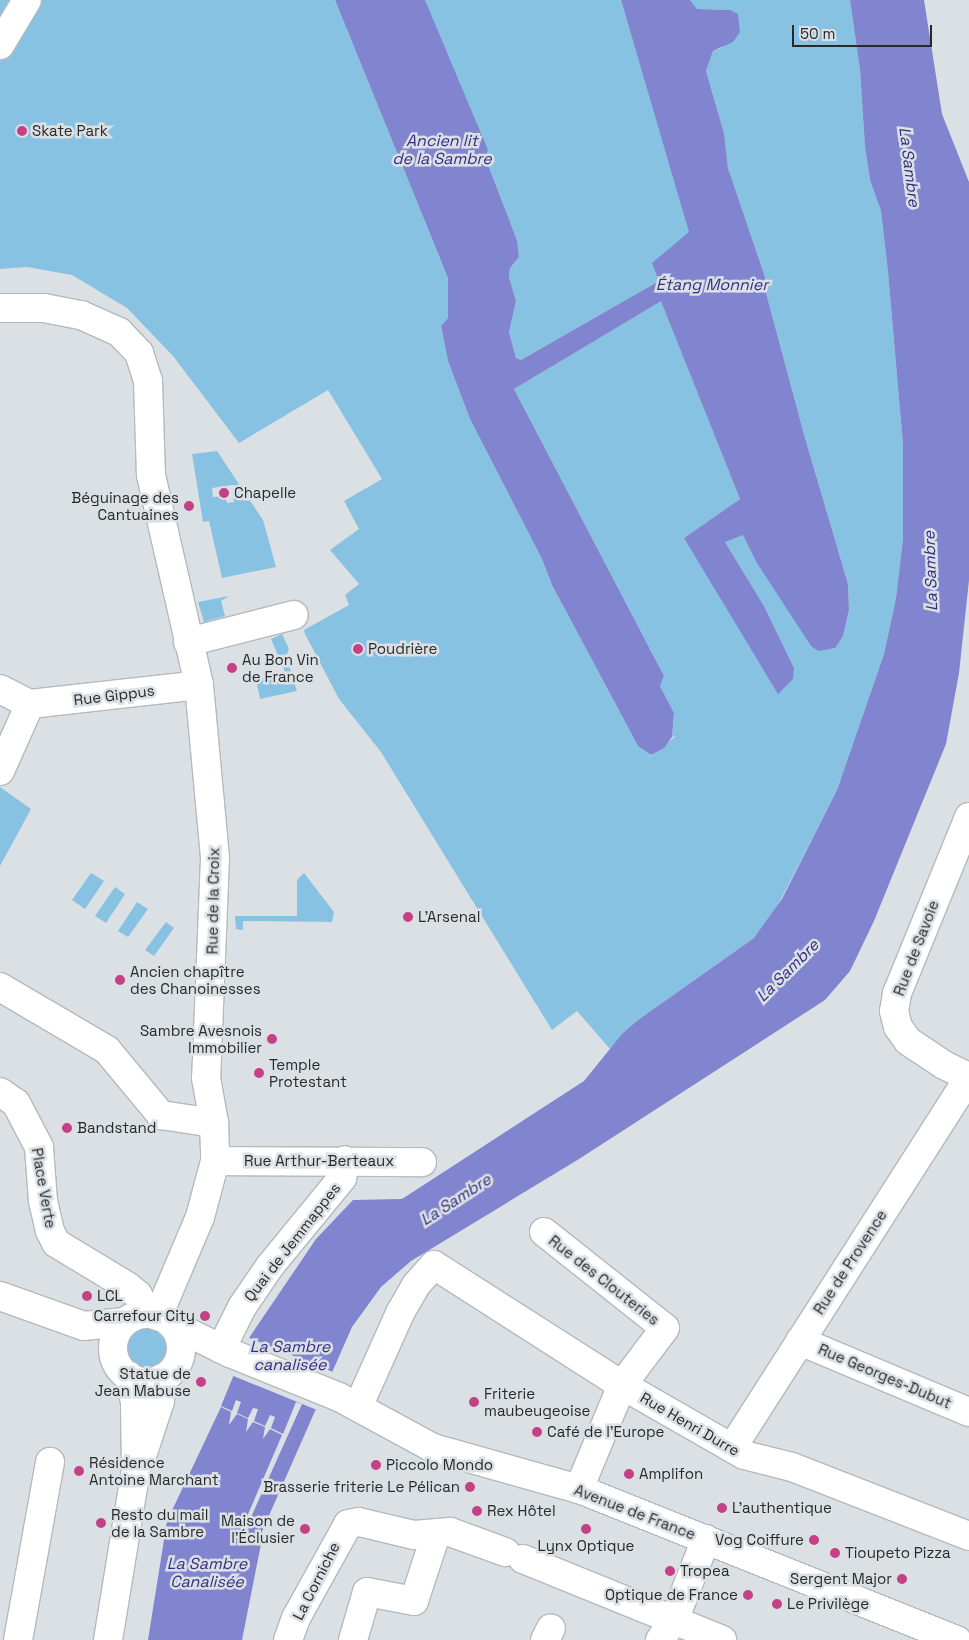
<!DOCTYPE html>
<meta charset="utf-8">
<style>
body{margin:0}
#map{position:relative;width:969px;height:1640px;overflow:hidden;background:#dae0e4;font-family:"Space Grotesk",sans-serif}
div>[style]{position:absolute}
.green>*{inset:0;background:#88c2e3}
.round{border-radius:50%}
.water>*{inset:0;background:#8184ce}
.pier>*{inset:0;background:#dae0e4}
.roads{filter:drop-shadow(1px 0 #b3b9bd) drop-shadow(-1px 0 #b3b9bd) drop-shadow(0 1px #b3b9bd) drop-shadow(0 -1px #b3b9bd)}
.minor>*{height:28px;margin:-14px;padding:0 14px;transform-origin:14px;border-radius:14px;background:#fff}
.major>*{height:28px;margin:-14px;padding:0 14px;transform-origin:14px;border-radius:14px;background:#fff}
.major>.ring{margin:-14px;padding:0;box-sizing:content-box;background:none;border:28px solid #fff;border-radius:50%}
.dots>*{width:14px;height:14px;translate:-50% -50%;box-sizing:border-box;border:2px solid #dae0e4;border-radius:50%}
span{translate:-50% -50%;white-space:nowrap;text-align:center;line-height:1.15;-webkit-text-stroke:5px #dae0e4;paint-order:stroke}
.poi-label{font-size:15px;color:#27292a}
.left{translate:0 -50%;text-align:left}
.right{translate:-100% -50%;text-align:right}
.street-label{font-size:15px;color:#27292a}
.water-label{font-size:16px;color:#352d84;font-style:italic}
.scale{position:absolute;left:792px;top:25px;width:140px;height:22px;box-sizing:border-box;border:2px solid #27292a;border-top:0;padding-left:6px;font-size:15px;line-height:18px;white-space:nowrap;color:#27292a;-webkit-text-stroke:4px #dae0e4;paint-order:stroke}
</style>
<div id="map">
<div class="green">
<div style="clip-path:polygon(0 0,335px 0,448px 278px,448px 318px,441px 326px,448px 361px,470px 419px,542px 559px,552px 585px,638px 746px,651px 755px,647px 759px,676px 736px,672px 737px,674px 713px,660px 686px,664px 676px,514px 389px,661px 300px,740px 499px,684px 538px,794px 668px,764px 606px,725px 542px,729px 539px,743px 535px,811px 646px,843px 636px,849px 610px,848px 584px,805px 438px,766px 293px,765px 277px,728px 168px,724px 133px,706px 71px,713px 51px,722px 48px,730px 10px,697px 9px,690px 0,850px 0,860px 70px,865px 147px,870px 180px,881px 211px,888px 272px,903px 445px,903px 539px,896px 598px,884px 654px,837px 790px,772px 917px,754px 938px,638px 1020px,610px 1049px,577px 1011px,552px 1030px,381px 752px,339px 699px,305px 634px,304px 630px,349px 605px,345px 595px,359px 584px,330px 550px,359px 529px,344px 501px,382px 479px,328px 390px,239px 443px,173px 356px,127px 308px,72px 275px,27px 267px,0 269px)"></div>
<div style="clip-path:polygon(425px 0,621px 0,690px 232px,653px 263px,659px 281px,521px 360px,516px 358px,509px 332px,516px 301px,509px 277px,510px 268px,519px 257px,517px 240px)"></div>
<div style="clip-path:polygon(evenodd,217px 451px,263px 520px,276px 567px,222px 578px,209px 521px,203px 522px,192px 454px,217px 451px,232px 485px,237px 486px,237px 491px,233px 495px,234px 502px,227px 503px,225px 496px,213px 497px,212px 488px,232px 485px)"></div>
<div style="clip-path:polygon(229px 596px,221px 601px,225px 616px,204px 622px,198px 602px)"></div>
<div style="clip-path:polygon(282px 634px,289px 649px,286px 656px,297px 691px,260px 699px,256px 680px,285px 672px,271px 639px)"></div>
<div style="clip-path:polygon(0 787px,31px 809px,0 866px)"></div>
<div style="clip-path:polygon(91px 873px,104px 881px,85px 909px,72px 900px)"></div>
<div style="clip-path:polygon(304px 873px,334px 912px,332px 922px,243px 921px,243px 930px,236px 929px,235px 916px,297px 916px,297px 880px)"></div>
<div style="clip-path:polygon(115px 887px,125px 894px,106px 923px,95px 916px)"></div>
<div style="clip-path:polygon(137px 902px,148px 909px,128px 937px,118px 931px)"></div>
<div style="clip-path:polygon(166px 922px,174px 928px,154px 956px,145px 950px)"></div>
<div class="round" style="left:124px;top:1326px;width:46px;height:46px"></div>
</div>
<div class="water">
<div style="clip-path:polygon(335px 0,425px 0,488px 150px,485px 157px,517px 240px,519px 257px,510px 268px,509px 277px,516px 301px,509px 332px,516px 358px,521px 360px,659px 281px,652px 263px,689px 232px,621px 0,690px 0,697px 9px,730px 10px,738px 14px,740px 32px,733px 42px,713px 51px,706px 71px,724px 133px,728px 168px,765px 277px,766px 293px,805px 438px,848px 584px,849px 610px,843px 636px,835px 648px,818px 651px,811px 646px,757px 563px,743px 535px,725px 542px,764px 606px,794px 668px,793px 679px,778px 694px,684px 538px,740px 499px,661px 301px,514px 389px,664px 676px,660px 686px,674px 713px,672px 737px,664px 748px,651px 755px,638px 746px,552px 585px,542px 559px,470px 419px,448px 361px,441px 326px,448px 318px,448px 278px)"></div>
<div style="clip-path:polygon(850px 0,924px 0,942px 114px,969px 182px,969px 580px,959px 673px,946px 744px,874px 921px,850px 971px,825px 1000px,579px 1159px,411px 1261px,381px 1287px,352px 1327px,260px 1536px,261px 1544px,242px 1640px,148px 1640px,167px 1521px,221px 1407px,231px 1412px,229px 1425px,237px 1414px,248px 1419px,246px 1432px,253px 1422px,265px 1427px,263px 1439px,270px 1429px,282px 1435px,240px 1533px,243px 1535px,302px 1404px,296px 1402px,283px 1434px,271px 1428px,275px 1417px,270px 1415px,265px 1426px,254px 1421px,258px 1409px,253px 1408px,248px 1418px,237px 1413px,241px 1402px,236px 1400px,232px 1411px,221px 1406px,249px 1338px,316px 1239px,353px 1200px,402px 1199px,584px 1081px,622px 1034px,638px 1020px,754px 938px,782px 899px,837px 790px,884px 654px,896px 598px,903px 539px,903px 445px,888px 272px,881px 211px,870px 180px,865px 147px,860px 70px)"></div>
</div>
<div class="pier">
<div style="clip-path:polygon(247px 1337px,333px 1372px,317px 1410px,231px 1375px)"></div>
</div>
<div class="roads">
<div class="minor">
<div style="left:0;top:45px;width:52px;rotate:-59deg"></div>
<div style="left:188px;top:642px;width:109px;rotate:-14.3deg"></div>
<div style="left:0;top:689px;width:34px;rotate:27deg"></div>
<div style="left:30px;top:704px;width:170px;rotate:-6.4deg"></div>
<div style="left:0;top:771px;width:73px;rotate:-65.9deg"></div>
<div style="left:969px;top:817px;width:190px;rotate:112.2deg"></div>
<div style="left:897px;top:993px;width:18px;rotate:99deg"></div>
<div style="left:894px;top:1011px;width:16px;rotate:76deg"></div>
<div style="left:898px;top:1027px;width:17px;rotate:54deg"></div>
<div style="left:908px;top:1041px;width:43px;rotate:33.7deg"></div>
<div style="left:944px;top:1065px;width:28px;rotate:26deg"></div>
<div style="left:0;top:987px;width:124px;rotate:30.5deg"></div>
<div style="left:107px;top:1050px;width:85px;rotate:50.3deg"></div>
<div style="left:161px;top:1115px;width:54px;rotate:8.6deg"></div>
<div style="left:0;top:1092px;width:19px;rotate:35deg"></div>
<div style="left:16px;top:1103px;width:50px;rotate:62.4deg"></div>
<div style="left:39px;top:1147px;width:54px;rotate:85.8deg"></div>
<div style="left:43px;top:1201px;width:31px;rotate:77deg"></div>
<div style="left:50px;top:1231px;width:13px;rotate:63deg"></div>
<div style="left:56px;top:1243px;width:83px;rotate:31.2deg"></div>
<div style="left:127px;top:1286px;width:14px;rotate:39deg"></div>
<div style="left:138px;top:1295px;width:21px;rotate:62deg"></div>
<div style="left:215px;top:1161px;width:207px;rotate:0.3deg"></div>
<div style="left:544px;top:1232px;width:154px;rotate:38.4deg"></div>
<div style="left:665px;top:1328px;width:71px;rotate:127deg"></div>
<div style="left:622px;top:1385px;width:113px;rotate:112.5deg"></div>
<div style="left:800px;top:1341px;width:183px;rotate:22.8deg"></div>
<div style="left:221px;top:1349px;width:47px;rotate:-63.4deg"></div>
<div style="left:242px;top:1307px;width:50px;rotate:-55.7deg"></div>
<div style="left:270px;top:1266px;width:114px;rotate:-50.7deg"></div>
<div style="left:342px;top:1178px;width:18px;rotate:-81deg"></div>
<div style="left:358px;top:1407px;width:103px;rotate:-65.9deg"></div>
<div style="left:400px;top:1313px;width:32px;rotate:-60deg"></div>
<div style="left:416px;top:1285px;width:27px;rotate:-48deg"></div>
<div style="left:434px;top:1265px;width:223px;rotate:32.6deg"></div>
<div style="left:622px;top:1385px;width:141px;rotate:29.8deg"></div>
<div style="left:744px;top:1455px;width:49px;rotate:14deg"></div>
<div style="left:792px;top:1467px;width:190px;rotate:21.3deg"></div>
<div style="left:732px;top:1448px;width:440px;rotate:-57.4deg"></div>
<div style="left:142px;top:1456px;width:58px;rotate:-71.9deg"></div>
<div style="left:160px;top:1401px;width:23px;rotate:-85deg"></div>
<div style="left:523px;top:1559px;width:215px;rotate:22.1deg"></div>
<div style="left:18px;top:1640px;width:181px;rotate:-79.8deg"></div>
<div style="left:108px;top:1640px;width:173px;rotate:-80.7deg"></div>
<div style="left:136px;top:1469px;width:67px;rotate:-90.9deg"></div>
<div style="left:135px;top:1402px;width:27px;rotate:-103deg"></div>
<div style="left:288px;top:1640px;width:23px;rotate:-70deg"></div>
<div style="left:296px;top:1618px;width:107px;rotate:-61deg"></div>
<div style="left:348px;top:1524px;width:11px;rotate:-10deg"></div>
<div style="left:359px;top:1522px;width:57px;rotate:13.3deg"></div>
<div style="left:414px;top:1535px;width:36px;rotate:-5deg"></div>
<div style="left:450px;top:1532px;width:59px;rotate:20deg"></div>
<div style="left:353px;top:1640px;width:50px;rotate:-73.7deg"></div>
<div style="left:367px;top:1592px;width:48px;rotate:10.8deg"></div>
<div style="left:414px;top:1601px;width:71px;rotate:-71.8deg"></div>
<div style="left:545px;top:1640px;width:13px;rotate:-63deg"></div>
<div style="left:660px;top:1640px;width:24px;rotate:-55deg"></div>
<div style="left:674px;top:1620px;width:87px;rotate:-68.4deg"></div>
</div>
<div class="major">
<div style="left:0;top:308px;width:44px"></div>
<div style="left:44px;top:308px;width:38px;rotate:11deg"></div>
<div style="left:81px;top:315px;width:42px;rotate:24.1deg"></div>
<div style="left:119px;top:332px;width:29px;rotate:46deg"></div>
<div style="left:139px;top:353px;width:29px;rotate:72deg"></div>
<div style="left:148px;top:381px;width:94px;rotate:88.2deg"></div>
<div style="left:151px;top:475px;width:215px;rotate:77.1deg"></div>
<div style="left:199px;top:685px;width:174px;rotate:84.7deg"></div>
<div style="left:215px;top:858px;width:220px;rotate:92.3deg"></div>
<div style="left:206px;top:1078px;width:46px;rotate:79.9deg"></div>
<div style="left:214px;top:1123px;width:38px;rotate:88deg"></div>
<div style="left:215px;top:1161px;width:58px;rotate:105deg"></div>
<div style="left:200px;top:1217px;width:108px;rotate:113deg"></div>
<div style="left:0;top:1296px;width:89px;rotate:19.7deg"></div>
<div style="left:84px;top:1326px;width:41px;rotate:-5.6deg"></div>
<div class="ring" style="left:113px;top:1314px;width:40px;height:40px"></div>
<div style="left:171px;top:1324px;width:66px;rotate:26.2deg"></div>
<div style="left:230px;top:1353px;width:118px;rotate:22deg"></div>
<div style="left:339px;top:1397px;width:107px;rotate:28.5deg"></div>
<div style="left:433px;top:1448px;width:152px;rotate:15.7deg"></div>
<div style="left:579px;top:1489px;width:407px;rotate:21.8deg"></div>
</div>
</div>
<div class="dots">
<div style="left:22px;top:131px;background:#c54186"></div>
<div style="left:224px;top:493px;background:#c54186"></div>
<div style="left:189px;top:506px;background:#c54186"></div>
<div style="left:358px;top:649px;background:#c54186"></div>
<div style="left:232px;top:668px;background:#c54186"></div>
<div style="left:408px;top:917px;background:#c54186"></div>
<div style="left:120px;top:980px;background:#c54186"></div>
<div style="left:272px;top:1039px;background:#c54186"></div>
<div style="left:259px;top:1073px;background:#c54186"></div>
<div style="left:67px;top:1128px;background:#c54186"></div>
<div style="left:87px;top:1296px;background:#c54186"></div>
<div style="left:205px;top:1316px;background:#c54186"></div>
<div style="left:201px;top:1382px;background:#c54186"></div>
<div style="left:474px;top:1402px;background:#c54186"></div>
<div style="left:537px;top:1432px;background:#c54186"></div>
<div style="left:376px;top:1465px;background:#c54186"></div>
<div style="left:79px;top:1471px;background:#c54186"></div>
<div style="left:629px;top:1474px;background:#c54186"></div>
<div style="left:470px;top:1487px;background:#c54186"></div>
<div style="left:722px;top:1508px;background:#c54186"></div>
<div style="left:477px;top:1511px;background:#c54186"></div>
<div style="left:101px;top:1523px;background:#c54186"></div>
<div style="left:305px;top:1529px;background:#c54186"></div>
<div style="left:586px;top:1529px;background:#c54186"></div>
<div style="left:814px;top:1540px;background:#c54186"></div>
<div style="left:835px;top:1553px;background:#c54186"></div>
<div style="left:670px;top:1571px;background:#c54186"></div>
<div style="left:902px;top:1579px;background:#c54186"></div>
<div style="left:748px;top:1595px;background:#c54186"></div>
<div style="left:777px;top:1604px;background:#c54186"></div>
</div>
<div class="poi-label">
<span class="left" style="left:32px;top:131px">Skate Park</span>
<span class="left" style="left:234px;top:493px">Chapelle</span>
<span class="right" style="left:179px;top:506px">Béguinage des<br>Cantuaines</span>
<span class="left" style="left:368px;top:649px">Poudrière</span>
<span class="left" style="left:242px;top:668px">Au Bon Vin<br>de France</span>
<span class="left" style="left:418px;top:917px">L'Arsenal</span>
<span class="left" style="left:130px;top:980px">Ancien chapître<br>des Chanoinesses</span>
<span class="right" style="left:262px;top:1039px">Sambre Avesnois<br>Immobilier</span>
<span class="left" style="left:269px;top:1073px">Temple<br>Protestant</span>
<span class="left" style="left:77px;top:1128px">Bandstand</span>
<span class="left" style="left:97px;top:1296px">LCL</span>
<span class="right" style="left:195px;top:1316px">Carrefour City</span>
<span class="right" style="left:191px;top:1382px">Statue de<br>Jean Mabuse</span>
<span class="left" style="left:484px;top:1402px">Friterie<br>maubeugeoise</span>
<span class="left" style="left:547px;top:1432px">Café de l'Europe</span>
<span class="left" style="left:89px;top:1471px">Résidence<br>Antoine Marchant</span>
<span class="left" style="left:386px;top:1465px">Piccolo Mondo</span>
<span class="left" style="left:639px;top:1474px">Amplifon</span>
<span class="right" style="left:460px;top:1487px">Brasserie friterie Le Pélican</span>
<span class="left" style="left:732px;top:1508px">L'authentique</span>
<span class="left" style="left:487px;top:1511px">Rex Hôtel</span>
<span class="left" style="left:111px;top:1523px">Resto du mail<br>de la Sambre</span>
<span class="right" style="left:295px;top:1529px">Maison de<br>l’Éclusier</span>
<span class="right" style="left:804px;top:1540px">Vog Coiffure</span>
<span style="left:586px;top:1546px">Lynx Optique</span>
<span class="left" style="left:845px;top:1553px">Tioupeto Pizza</span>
<span class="left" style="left:680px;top:1571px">Tropea</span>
<span class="right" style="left:892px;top:1579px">Sergent Major</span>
<span class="right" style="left:738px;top:1595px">Optique de France</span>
<span class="left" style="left:787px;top:1604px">Le Privilège</span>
</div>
<div class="street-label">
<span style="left:114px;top:695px;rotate:-7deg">Rue Gippus</span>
<span style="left:213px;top:901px;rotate:-89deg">Rue de la Croix</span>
<span style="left:916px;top:948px;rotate:-69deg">Rue de Savoie</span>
<span style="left:319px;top:1161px">Rue Arthur-Berteaux</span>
<span style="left:44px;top:1188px;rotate:80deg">Place Verte</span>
<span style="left:292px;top:1242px;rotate:-52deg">Quai de Jemmappes</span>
<span style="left:850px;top:1262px;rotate:-57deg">Rue de Provence</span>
<span style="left:604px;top:1280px;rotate:38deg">Rue des Clouteries</span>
<span style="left:885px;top:1376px;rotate:23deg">Rue Georges-Dubut</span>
<span style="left:690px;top:1424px;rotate:30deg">Rue Henri Durre</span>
<span style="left:635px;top:1512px;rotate:21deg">Avenue de France</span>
<span style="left:316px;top:1581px;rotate:-63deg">La Corniche</span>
</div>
<div class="water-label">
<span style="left:442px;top:150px">Ancien lit<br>de la Sambre</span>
<span style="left:909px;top:167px;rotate:83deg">La Sambre</span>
<span style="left:712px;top:285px">Étang Monnier</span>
<span style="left:931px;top:571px;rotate:-92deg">La Sambre</span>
<span style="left:788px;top:971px;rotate:-45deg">La Sambre</span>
<span style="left:456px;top:1200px;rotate:-33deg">La Sambre</span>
<span style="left:290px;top:1356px">La Sambre<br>canalisée</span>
<span style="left:207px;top:1573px">La Sambre<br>Canalisée</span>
</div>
<div class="scale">50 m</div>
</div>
